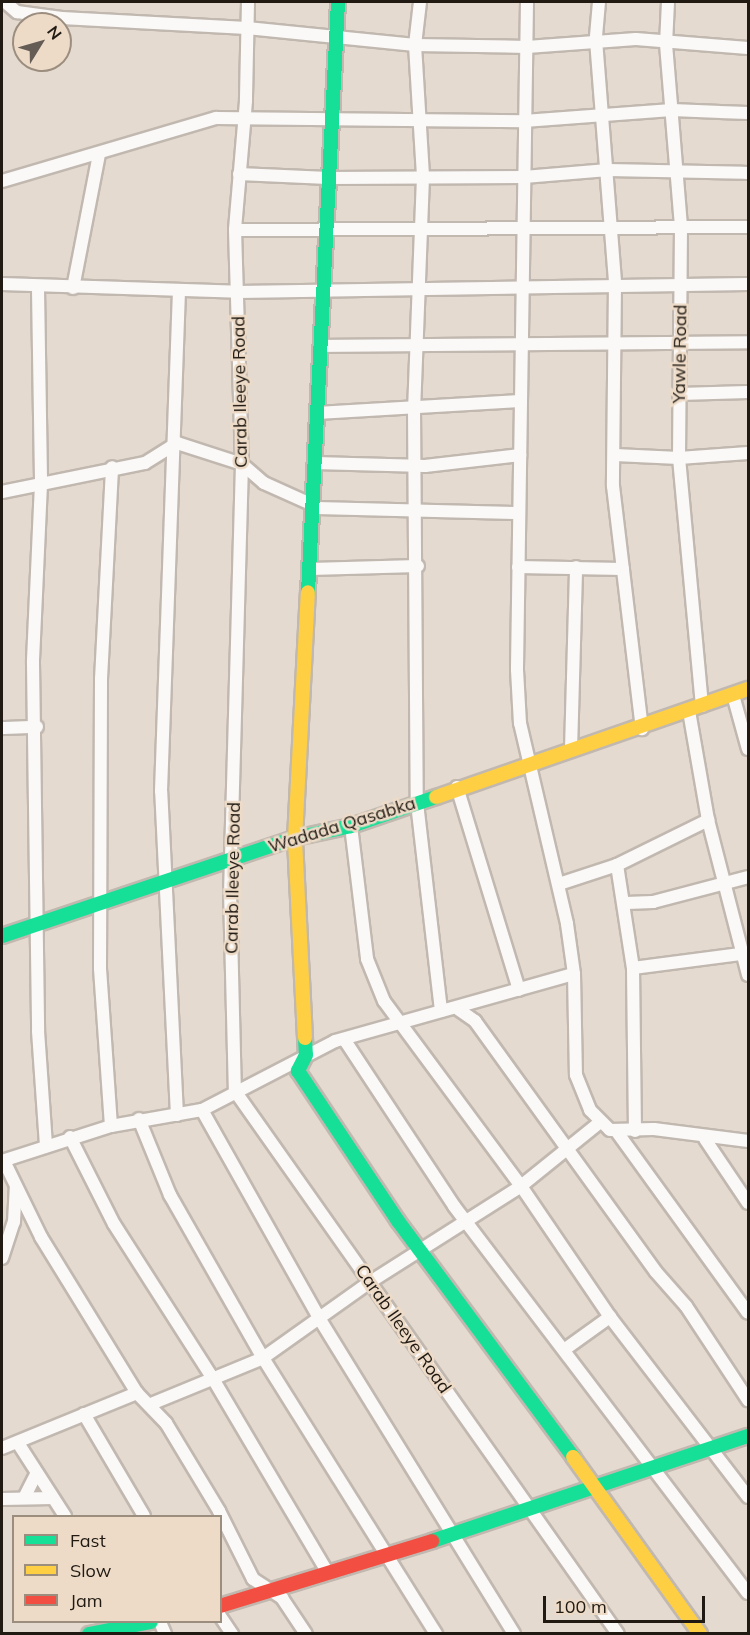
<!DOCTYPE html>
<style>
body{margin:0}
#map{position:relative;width:750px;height:1635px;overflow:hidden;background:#e5dacf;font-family:Mulish,sans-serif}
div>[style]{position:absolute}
.roads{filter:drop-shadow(2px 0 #c1b8b0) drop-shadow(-2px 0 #c1b8b0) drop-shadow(0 2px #c1b8b0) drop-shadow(0 -2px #c1b8b0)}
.street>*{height:12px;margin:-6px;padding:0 6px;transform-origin:6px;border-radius:6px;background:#fbf9f8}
.fast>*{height:14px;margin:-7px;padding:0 7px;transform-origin:7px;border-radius:7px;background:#16e098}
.slow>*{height:14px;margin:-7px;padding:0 7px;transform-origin:7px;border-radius:7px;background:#ffcf43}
.jam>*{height:14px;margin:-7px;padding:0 7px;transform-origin:7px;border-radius:7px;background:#f24e42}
span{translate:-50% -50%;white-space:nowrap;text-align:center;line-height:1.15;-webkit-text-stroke:5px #eddbc7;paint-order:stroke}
.street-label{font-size:18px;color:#201a13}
.frame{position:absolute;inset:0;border:3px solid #201a13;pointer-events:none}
.legend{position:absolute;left:12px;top:1515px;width:210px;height:108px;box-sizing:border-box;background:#eddbc7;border:2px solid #9b8e7f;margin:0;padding:8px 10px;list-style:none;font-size:18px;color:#201a13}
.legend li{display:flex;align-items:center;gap:12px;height:30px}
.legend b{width:30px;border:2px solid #9b8e7f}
.north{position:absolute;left:12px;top:12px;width:60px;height:60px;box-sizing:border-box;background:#eddbc7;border:2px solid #9b8e7f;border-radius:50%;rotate:53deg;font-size:16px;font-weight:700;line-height:24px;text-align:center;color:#201a13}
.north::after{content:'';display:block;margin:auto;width:21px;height:27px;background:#655d55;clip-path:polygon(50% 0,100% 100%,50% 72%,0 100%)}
.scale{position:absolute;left:543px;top:1596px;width:162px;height:27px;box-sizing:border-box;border:3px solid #201a13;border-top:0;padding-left:8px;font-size:18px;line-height:21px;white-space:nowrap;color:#201a13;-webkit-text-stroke:4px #eddbc7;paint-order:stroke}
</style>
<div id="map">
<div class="roads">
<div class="street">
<div style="left:5px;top:2px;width:16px;rotate:40deg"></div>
<div style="left:17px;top:12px;width:45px;rotate:7.6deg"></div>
<div style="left:62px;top:18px;width:185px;rotate:3.1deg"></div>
<div style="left:247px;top:28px;width:169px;rotate:5.8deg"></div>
<div style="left:415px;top:45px;width:112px;rotate:1deg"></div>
<div style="left:527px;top:47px;width:109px;rotate:-4.2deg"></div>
<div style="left:636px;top:39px;width:112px;rotate:4.6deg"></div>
<div style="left:248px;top:2px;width:99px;rotate:91.2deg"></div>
<div style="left:246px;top:101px;width:129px;rotate:94.9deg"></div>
<div style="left:235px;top:230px;width:234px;rotate:88.3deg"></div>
<div style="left:242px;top:464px;width:427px;rotate:91.6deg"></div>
<div style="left:230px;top:891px;width:200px;rotate:88.6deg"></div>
<div style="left:235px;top:1091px;width:664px;rotate:54.8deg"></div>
<div style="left:420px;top:2px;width:43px;rotate:96.6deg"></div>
<div style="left:415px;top:45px;width:132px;rotate:86.5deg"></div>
<div style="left:423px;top:177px;width:231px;rotate:92.2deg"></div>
<div style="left:414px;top:408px;width:395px;rotate:89.6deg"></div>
<div style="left:417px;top:803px;width:209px;rotate:83.4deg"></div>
<div style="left:527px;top:2px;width:668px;rotate:90.86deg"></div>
<div style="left:517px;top:670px;width:53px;rotate:86.8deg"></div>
<div style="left:520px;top:723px;width:206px;rotate:76.8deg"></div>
<div style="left:567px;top:924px;width:50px;rotate:82deg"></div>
<div style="left:574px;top:974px;width:101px;rotate:88.9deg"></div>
<div style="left:576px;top:1075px;width:38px;rotate:68deg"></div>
<div style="left:590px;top:1110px;width:28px;rotate:45deg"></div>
<div style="left:610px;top:1130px;width:44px;rotate:-1.3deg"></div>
<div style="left:654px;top:1129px;width:95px;rotate:7.3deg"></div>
<div style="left:599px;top:2px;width:38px;rotate:95deg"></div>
<div style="left:596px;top:40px;width:244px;rotate:85.5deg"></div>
<div style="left:615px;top:283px;width:203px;rotate:90.6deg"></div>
<div style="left:613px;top:486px;width:245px;rotate:83.2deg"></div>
<div style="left:668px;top:2px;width:42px;rotate:92.7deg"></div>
<div style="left:666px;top:44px;width:184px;rotate:85.3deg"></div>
<div style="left:681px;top:227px;width:231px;rotate:90.5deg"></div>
<div style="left:679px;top:458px;width:249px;rotate:84.7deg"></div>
<div style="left:239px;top:174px;width:89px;rotate:2.6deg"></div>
<div style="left:328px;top:178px;width:196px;rotate:-0.3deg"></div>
<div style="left:524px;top:177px;width:84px;rotate:-4.8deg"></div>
<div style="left:608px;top:170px;width:140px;rotate:1.2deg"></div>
<div style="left:2px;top:181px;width:223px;rotate:-16.4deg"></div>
<div style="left:216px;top:118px;width:308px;rotate:0.6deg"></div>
<div style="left:524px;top:121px;width:148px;rotate:-4.3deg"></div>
<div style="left:672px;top:110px;width:76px;rotate:2.3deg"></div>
<div style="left:235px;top:230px;width:513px;rotate:-0.34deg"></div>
<div style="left:2px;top:284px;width:236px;rotate:1.9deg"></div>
<div style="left:238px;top:292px;width:510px;rotate:-0.9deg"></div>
<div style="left:73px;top:288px;width:136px;rotate:-79deg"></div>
<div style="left:38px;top:289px;width:195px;rotate:89.1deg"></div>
<div style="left:41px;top:484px;width:179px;rotate:92.6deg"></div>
<div style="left:33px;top:663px;width:368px;rotate:89.2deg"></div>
<div style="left:38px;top:1031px;width:114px;rotate:86deg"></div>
<div style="left:320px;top:346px;width:428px;rotate:-0.5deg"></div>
<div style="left:679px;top:394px;width:69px;rotate:-1.7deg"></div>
<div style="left:317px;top:413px;width:203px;rotate:-3.4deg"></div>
<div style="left:615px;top:455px;width:64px;rotate:2.7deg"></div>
<div style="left:679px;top:458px;width:69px;rotate:-4.1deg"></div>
<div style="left:315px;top:463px;width:110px;rotate:1.6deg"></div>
<div style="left:425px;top:466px;width:96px;rotate:-6.6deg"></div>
<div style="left:2px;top:492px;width:146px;rotate:-11.5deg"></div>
<div style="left:145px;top:463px;width:38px;rotate:-32deg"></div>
<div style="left:177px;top:443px;width:68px;rotate:17.9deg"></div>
<div style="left:242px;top:464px;width:29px;rotate:41deg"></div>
<div style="left:264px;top:483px;width:54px;rotate:24.2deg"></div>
<div style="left:313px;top:508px;width:205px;rotate:1.4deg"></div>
<div style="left:518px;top:567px;width:105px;rotate:1.1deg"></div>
<div style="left:310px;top:569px;width:108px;rotate:-1.6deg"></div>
<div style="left:733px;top:695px;width:56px;rotate:74.5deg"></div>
<div style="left:689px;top:711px;width:111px;rotate:80.1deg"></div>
<div style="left:708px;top:820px;width:160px;rotate:75.5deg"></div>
<div style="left:2px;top:728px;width:35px;rotate:-2deg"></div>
<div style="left:571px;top:750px;width:183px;rotate:-88.4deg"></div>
<div style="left:457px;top:787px;width:212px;rotate:73deg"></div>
<div style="left:351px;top:826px;width:134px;rotate:83.1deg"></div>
<div style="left:367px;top:959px;width:45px;rotate:68deg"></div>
<div style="left:384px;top:1001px;width:230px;rotate:53.5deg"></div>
<div style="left:521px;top:1186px;width:158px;rotate:55.8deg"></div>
<div style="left:610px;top:1317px;width:227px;rotate:52.5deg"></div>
<div style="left:617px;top:865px;width:104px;rotate:81.2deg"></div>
<div style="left:633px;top:968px;width:163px;rotate:89.3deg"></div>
<div style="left:559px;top:884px;width:61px;rotate:-18.1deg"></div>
<div style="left:617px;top:865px;width:102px;rotate:-26.3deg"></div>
<div style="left:626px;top:903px;width:27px;rotate:-2deg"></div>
<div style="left:653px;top:902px;width:98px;rotate:-14.7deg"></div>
<div style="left:633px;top:968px;width:116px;rotate:-7.4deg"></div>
<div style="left:458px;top:1009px;width:21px;rotate:35deg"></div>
<div style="left:475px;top:1021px;width:309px;rotate:54.2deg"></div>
<div style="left:656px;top:1272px;width:45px;rotate:48.6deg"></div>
<div style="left:686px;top:1306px;width:113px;rotate:56.6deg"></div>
<div style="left:344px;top:1039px;width:200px;rotate:56.6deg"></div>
<div style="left:454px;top:1206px;width:486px;rotate:52.8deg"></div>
<div style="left:202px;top:1110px;width:239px;rotate:60.6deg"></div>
<div style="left:319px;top:1318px;width:371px;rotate:58.3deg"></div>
<div style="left:177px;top:1115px;width:324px;rotate:-92.8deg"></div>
<div style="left:161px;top:791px;width:500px;rotate:-87.94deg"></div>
<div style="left:139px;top:1119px;width:82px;rotate:67.8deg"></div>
<div style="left:170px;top:1195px;width:188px;rotate:60.3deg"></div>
<div style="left:263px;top:1358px;width:326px;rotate:57.9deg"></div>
<div style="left:111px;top:1126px;width:158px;rotate:-94deg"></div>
<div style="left:100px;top:968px;width:289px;rotate:-89.8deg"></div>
<div style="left:101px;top:679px;width:212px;rotate:-87deg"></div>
<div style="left:617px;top:1132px;width:223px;rotate:54.1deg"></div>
<div style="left:70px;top:1137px;width:97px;rotate:63.2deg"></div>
<div style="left:114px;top:1224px;width:182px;rotate:57.4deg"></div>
<div style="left:212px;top:1377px;width:228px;rotate:59.4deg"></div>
<div style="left:705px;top:1139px;width:77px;rotate:56.1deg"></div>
<div style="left:2px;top:1161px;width:114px;rotate:-17.8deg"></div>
<div style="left:111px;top:1126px;width:92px;rotate:-10deg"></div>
<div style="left:202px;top:1110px;width:150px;rotate:-27.4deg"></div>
<div style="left:335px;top:1041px;width:248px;rotate:-15.7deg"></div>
<div style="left:4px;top:1161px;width:85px;rotate:64deg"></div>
<div style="left:41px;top:1237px;width:183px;rotate:58.4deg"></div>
<div style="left:137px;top:1393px;width:42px;rotate:46deg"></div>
<div style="left:166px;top:1423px;width:103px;rotate:58.9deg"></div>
<div style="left:219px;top:1511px;width:76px;rotate:63.4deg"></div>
<div style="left:253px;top:1579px;width:35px;rotate:33deg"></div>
<div style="left:282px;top:1598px;width:43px;rotate:56.3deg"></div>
<div style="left:2px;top:1258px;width:38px;rotate:-72deg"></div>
<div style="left:14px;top:1222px;width:35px;rotate:-87deg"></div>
<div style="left:564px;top:1350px;width:57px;rotate:-35.7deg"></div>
<div style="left:151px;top:1404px;width:121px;rotate:-22.3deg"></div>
<div style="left:263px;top:1358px;width:131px;rotate:-35.4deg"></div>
<div style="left:370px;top:1282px;width:179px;rotate:-32.4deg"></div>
<div style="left:521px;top:1186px;width:100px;rotate:-38.9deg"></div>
<div style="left:84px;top:1414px;width:118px;rotate:59.5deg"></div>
<div style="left:18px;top:1443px;width:87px;rotate:57.2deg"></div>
<div style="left:2px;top:1448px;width:146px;rotate:-22.2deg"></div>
<div style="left:24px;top:1498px;width:28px;rotate:-63deg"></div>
<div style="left:2px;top:1499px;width:51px;rotate:-1.1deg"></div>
<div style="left:220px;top:1616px;width:22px;rotate:56deg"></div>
<div style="left:160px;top:1622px;width:13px;rotate:67deg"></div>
</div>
<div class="fast">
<div style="left:308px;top:592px;width:591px;rotate:-87.09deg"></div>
<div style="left:2px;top:936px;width:309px;rotate:-18.5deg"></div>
<div style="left:295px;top:838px;width:57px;rotate:-12.1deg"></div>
<div style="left:351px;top:826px;width:90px;rotate:-18.8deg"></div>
<div style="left:305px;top:1038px;width:17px;rotate:87deg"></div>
<div style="left:306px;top:1055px;width:18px;rotate:117deg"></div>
<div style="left:298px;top:1071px;width:180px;rotate:56.3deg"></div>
<div style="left:398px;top:1221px;width:294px;rotate:53.4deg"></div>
<div style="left:432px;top:1541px;width:333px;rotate:-18.4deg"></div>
<div style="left:89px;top:1634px;width:63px;rotate:-11deg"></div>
</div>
<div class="slow">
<div style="left:436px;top:797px;width:330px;rotate:-19.1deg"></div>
<div style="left:305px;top:1038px;width:200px;rotate:-92.9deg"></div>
<div style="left:295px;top:838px;width:246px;rotate:-87deg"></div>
<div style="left:573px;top:1457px;width:218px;rotate:54.3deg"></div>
</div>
<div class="jam">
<div style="left:220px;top:1606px;width:222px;rotate:-17deg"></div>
</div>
</div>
<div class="street-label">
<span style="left:680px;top:354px;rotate:-89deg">Yawle Road</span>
<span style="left:240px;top:392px;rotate:-91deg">Carab Ileeye Road</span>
<span style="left:342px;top:825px;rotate:-17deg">Wadada Qasabka</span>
<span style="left:233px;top:878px;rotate:-89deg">Carab Ileeye Road</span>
<span style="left:403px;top:1329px;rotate:55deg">Carab Ileeye Road</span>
</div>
<div class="frame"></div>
<ul class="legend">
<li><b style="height:8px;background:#16e098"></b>Fast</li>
<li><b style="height:8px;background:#ffcf43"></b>Slow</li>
<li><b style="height:8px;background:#f24e42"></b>Jam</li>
</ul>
<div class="north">N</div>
<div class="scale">100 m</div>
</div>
